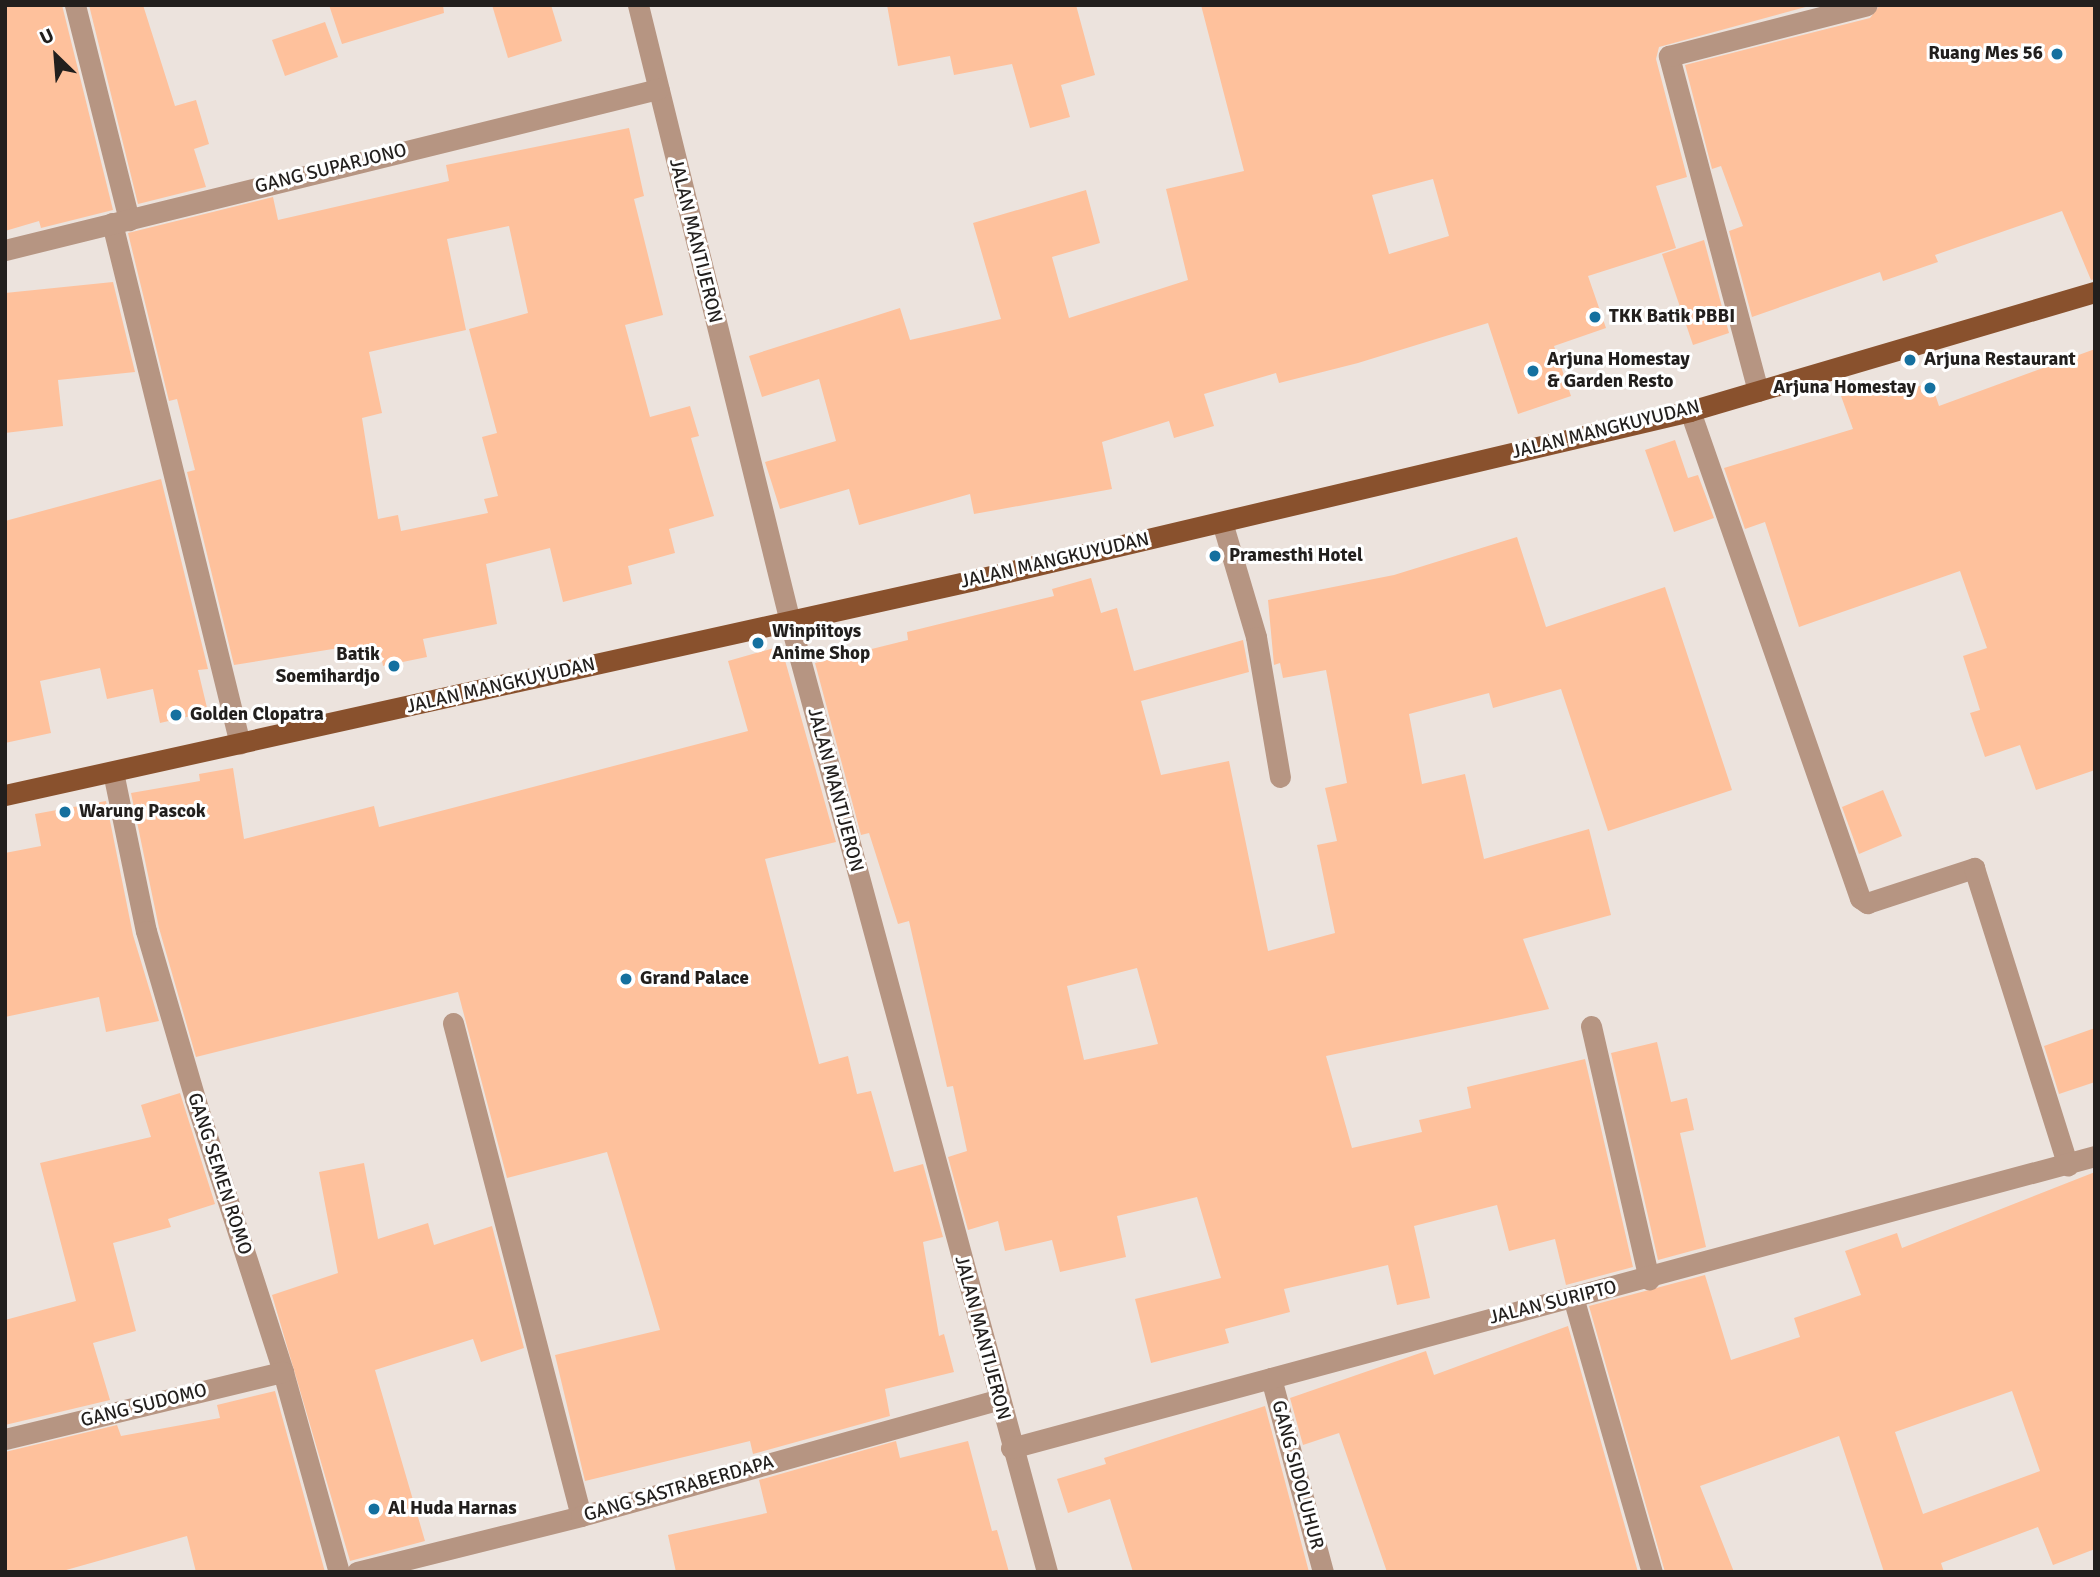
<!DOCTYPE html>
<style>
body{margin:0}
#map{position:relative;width:2100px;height:1577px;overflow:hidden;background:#ece3dd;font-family:Signika,sans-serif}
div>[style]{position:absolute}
.building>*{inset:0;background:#fec19c}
.minor>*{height:21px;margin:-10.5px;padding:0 10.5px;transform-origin:10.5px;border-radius:10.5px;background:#b69582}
.major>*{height:21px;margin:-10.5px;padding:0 10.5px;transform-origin:10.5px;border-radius:10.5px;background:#89512d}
.dots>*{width:19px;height:19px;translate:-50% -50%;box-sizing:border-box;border:4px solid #fff;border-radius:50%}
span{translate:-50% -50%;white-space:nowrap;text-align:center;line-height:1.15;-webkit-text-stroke:6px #fff;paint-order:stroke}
.poi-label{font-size:19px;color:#221f1d;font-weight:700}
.right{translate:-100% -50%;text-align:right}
.left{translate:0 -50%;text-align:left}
.street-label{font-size:19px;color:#221f1d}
.frame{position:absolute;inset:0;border:7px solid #221f1d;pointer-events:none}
.north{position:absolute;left:21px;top:21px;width:70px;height:70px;-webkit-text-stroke:5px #fff;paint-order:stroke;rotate:335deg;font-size:19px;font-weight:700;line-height:28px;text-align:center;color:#221f1d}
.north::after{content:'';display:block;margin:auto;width:24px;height:32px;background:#221f1d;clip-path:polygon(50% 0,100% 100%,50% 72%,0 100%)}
</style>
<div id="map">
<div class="building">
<div style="clip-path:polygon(5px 5px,62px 5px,113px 210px,41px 228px,39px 221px,5px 231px)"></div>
<div style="clip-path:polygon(89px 5px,143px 5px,175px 106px,196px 100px,209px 144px,194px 149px,206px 187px,138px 204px)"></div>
<div style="clip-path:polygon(329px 5px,443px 5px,444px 13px,342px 44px)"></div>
<div style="clip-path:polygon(492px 5px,551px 5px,562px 41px,508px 58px)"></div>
<div style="clip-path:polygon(887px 5px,1076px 5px,1095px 75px,1061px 85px,1070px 117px,1030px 128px,1012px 64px,954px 75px,950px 56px,898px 66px)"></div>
<div style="clip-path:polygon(evenodd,1201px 5px,1813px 5px,1659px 47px,1656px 59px,1687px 177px,1656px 186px,1676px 248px,1588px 276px,1606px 328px,1554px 346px,1571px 396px,1518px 414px,1488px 323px,1358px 363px,1279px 383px,1276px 373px,1204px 394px,1214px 426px,1174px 438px,1169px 421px,1102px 442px,1112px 489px,974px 514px,970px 494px,859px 525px,849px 489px,780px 509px,765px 462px,836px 441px,819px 379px,762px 397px,749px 356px,900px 308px,910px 340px,1001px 319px,973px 223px,1086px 190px,1100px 243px,1052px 257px,1069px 318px,1188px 280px,1166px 189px,1244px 171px,1201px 5px,1433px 179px,1449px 236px,1389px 254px,1372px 195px,1433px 179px)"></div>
<div style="clip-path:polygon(1880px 5px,2095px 5px,2095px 279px,2091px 280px,2062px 211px,1935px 255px,1938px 262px,1883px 281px,1880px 272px,1752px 317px,1729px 231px,1743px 226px,1721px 166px,1712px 169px,1685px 65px,1870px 18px)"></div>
<div style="clip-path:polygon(325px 22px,338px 57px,285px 76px,272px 40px)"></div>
<div style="clip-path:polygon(evenodd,629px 128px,644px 196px,634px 199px,663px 315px,625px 325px,650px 417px,690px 406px,699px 436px,691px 438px,714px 516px,669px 529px,675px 553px,628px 566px,632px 584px,563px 602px,550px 548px,486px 564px,497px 624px,423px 639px,427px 657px,383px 666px,381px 656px,342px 663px,339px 648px,234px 665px,187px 472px,195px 470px,177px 399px,169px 401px,128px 233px,273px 197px,278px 220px,449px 181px,446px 165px,629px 128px,509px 226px,528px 313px,469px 329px,497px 433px,482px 437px,498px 496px,484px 499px,488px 513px,401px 531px,398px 515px,378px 519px,362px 418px,382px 413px,369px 352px,466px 330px,447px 239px,509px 226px)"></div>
<div style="clip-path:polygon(1704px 240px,1729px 333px,1693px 345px,1662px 254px)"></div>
<div style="clip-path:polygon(113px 282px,135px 372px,58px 380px,63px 426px,5px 433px,5px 293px)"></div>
<div style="clip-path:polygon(2095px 349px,2095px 770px,2036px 790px,2020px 745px,1985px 757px,1970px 713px,1980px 710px,1963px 656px,1987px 648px,1960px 571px,1799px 627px,1765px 522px,1745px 529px,1724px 468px,1853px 429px,1841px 396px,1883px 381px,1888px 397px,1931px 382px,1939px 406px)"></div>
<div style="clip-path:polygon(1675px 440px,1688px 478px,1698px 475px,1714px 518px,1674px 532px,1645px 450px)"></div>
<div style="clip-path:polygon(161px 479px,208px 669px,198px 670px,208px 712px,160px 723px,153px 689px,107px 699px,100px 668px,40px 681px,51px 733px,5px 743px,5px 521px)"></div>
<div style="clip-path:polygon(evenodd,1517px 537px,1546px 627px,1665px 587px,1732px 790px,1608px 831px,1561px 689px,1493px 708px,1489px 693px,1409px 714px,1422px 784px,1465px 774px,1484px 859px,1589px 829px,1611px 915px,1523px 939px,1549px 1009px,1326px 1056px,1352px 1148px,1422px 1132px,1419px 1120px,1471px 1108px,1467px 1087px,1585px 1059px,1633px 1267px,1566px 1285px,1555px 1239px,1509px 1251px,1497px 1205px,1414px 1226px,1430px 1298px,1397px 1305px,1388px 1265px,1284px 1289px,1290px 1312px,1225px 1329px,1229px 1343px,1151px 1363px,1135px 1299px,1221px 1278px,1197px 1197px,1117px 1216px,1126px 1257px,1060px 1272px,1052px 1240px,1005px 1251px,998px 1221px,968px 1230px,948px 1157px,967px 1151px,953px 1086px,947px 1087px,909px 921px,898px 924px,869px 833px,861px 835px,815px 663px,908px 640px,907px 632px,1054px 596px,1052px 589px,1091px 578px,1101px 613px,1117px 608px,1134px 671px,1243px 640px,1249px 672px,1141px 701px,1161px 775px,1229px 761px,1268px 951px,1335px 933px,1317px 845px,1337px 841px,1325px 788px,1347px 783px,1326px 670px,1283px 678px,1280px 663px,1274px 665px,1268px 600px,1394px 575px,1517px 537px,1137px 968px,1158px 1044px,1084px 1060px,1067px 986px,1137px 968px)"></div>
<div style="clip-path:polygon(781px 646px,836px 842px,765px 859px,819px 1064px,848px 1056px,857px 1094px,871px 1091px,894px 1172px,923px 1164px,943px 1237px,923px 1242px,939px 1336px,944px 1334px,954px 1372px,885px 1389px,890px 1416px,753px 1454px,750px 1441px,585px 1481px,555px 1355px,660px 1330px,607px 1152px,507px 1178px,458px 992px,196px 1057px,159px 928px,131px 793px,200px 781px,199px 774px,233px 768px,244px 839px,374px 806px,379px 827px,748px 731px,728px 661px)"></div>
<div style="clip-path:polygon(1883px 790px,1902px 836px,1859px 854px,1842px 807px)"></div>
<div style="clip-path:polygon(106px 801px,133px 935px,159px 1021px,106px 1032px,99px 997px,5px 1017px,5px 853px,41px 846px,35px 814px)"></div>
<div style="clip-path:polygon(2095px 1028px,2095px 1082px,2059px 1094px,2044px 1046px)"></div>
<div style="clip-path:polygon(1657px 1042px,1671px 1102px,1687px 1098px,1694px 1130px,1680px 1133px,1706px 1247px,1658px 1260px,1611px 1053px)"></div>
<div style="clip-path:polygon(180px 1093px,215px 1204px,168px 1219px,171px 1227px,113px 1243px,136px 1331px,93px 1343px,110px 1400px,5px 1425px,5px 1320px,76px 1301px,40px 1163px,151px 1137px,141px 1105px)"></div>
<div style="clip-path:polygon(364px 1163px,378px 1239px,428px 1223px,434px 1245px,492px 1226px,524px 1348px,481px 1362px,473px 1339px,375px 1370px,425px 1541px,350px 1561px,272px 1295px,338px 1273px,319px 1172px)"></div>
<div style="clip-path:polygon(evenodd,2095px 1172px,2095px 1549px,2053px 1565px,2038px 1527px,1941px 1563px,1944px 1572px,1884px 1572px,1839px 1436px,1700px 1486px,1734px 1572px,1665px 1572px,1589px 1306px,1705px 1275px,1731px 1360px,1800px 1337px,1794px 1318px,1861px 1295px,1845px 1251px,1897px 1233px,1902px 1248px,2095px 1172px,2012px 1391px,2040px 1471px,1923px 1514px,1895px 1432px,2012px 1391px)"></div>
<div style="clip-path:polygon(1568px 1326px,1638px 1572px,1387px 1572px,1339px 1433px,1303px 1445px,1290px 1398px,1426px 1351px,1434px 1375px)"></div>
<div style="clip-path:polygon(275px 1391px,325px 1572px,196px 1572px,187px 1536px,59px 1572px,5px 1572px,5px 1452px,117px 1425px,121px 1436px,220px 1418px,217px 1405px)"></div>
<div style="clip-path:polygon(1265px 1406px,1309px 1572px,1133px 1572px,1110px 1499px,1068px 1513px,1057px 1479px,1106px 1464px,1104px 1458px)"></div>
<div style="clip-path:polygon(896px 1441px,900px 1458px,968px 1441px,992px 1531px,997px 1530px,1009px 1572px,676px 1572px,668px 1535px,767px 1513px,759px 1480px)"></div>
</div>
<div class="minor">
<div style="left:75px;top:5px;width:222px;rotate:75.9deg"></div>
<div style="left:638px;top:5px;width:635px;rotate:76.16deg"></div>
<div style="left:790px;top:622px;width:984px;rotate:74.86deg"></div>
<div style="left:112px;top:223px;width:536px;rotate:76.2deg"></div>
<div style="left:5px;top:250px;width:673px;rotate:-13.85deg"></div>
<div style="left:1758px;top:391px;width:347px;rotate:-104.9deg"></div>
<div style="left:1669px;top:56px;width:204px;rotate:-14.4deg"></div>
<div style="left:1690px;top:411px;width:516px;rotate:70.76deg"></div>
<div style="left:1860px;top:898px;width:9px;rotate:36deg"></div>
<div style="left:1867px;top:903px;width:113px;rotate:-18.1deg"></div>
<div style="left:1974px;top:868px;width:312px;rotate:72.5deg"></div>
<div style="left:1222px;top:522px;width:120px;rotate:73.5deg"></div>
<div style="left:1256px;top:637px;width:142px;rotate:80.3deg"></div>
<div style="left:113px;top:772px;width:162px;rotate:78.3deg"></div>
<div style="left:146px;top:931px;width:175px;rotate:73.7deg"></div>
<div style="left:195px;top:1099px;width:287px;rotate:72.1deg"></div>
<div style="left:283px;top:1372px;width:208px;rotate:74.4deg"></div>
<div style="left:453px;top:1023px;width:509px;rotate:75.45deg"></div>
<div style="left:1591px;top:1026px;width:260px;rotate:77.1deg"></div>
<div style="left:1573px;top:1297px;width:286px;rotate:74deg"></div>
<div style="left:1271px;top:1378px;width:201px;rotate:75deg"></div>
<div style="left:5px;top:1439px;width:286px;rotate:-13.6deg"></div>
<div style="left:1011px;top:1448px;width:1123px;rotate:-15.08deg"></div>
<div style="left:357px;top:1572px;width:231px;rotate:-14deg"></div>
<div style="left:581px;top:1516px;width:434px;rotate:-15.6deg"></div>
</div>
<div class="major">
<div style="left:5px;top:795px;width:993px;rotate:-12.51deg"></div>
<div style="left:974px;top:580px;width:736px;rotate:-13.28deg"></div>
<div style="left:1690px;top:411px;width:422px;rotate:-16.4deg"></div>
</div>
<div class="dots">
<div style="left:2057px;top:54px;background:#14709f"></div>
<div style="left:1595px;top:317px;background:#14709f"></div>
<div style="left:1910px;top:360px;background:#14709f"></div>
<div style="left:1533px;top:371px;background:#14709f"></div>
<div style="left:1930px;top:388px;background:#14709f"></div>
<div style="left:1215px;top:556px;background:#14709f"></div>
<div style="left:758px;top:643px;background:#14709f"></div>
<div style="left:394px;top:666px;background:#14709f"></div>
<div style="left:176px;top:715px;background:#14709f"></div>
<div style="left:65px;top:812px;background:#14709f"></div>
<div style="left:626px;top:979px;background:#14709f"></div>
<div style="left:374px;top:1509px;background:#14709f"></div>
</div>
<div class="poi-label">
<span class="right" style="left:2043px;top:54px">Ruang Mes 56</span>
<span class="left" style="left:1609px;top:317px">TKK Batik PBBI</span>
<span class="left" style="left:1547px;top:371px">Arjuna Homestay<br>&amp; Garden Resto</span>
<span class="left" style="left:1924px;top:360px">Arjuna Restaurant</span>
<span class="right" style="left:1916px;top:388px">Arjuna Homestay</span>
<span class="left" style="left:1229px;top:556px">Pramesthi Hotel</span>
<span class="left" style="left:772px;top:643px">Winpiitoys<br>Anime Shop</span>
<span class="right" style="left:380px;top:666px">Batik<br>Soemihardjo</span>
<span class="left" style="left:190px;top:715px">Golden Clopatra</span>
<span class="left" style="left:79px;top:812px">Warung Pascok</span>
<span class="left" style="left:640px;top:979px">Grand Palace</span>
<span class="left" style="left:388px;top:1509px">Al Huda Harnas</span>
</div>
<div class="street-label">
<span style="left:331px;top:169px;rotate:-14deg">GANG SUPARJONO</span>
<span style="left:695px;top:241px;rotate:76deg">JALAN MANTIJERON</span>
<span style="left:1606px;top:430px;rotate:-14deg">JALAN MANGKUYUDAN</span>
<span style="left:1055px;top:561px;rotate:-13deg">JALAN MANGKUYUDAN</span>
<span style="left:501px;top:686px;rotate:-13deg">JALAN MANGKUYUDAN</span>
<span style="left:835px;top:790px;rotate:75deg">JALAN MANTIJERON</span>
<span style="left:219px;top:1174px;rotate:72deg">GANG SEMEN ROMO</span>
<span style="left:1553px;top:1303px;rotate:-14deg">JALAN SURIPTO</span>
<span style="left:982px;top:1338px;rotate:75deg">JALAN MANTIJERON</span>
<span style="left:144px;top:1406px;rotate:-14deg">GANG SUDOMO</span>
<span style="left:1297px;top:1475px;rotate:75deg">GANG SIDOLUHUR</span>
<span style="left:679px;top:1489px;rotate:-16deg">GANG SASTRABERDAPA</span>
</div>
<div class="frame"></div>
<div class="north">U</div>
</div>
